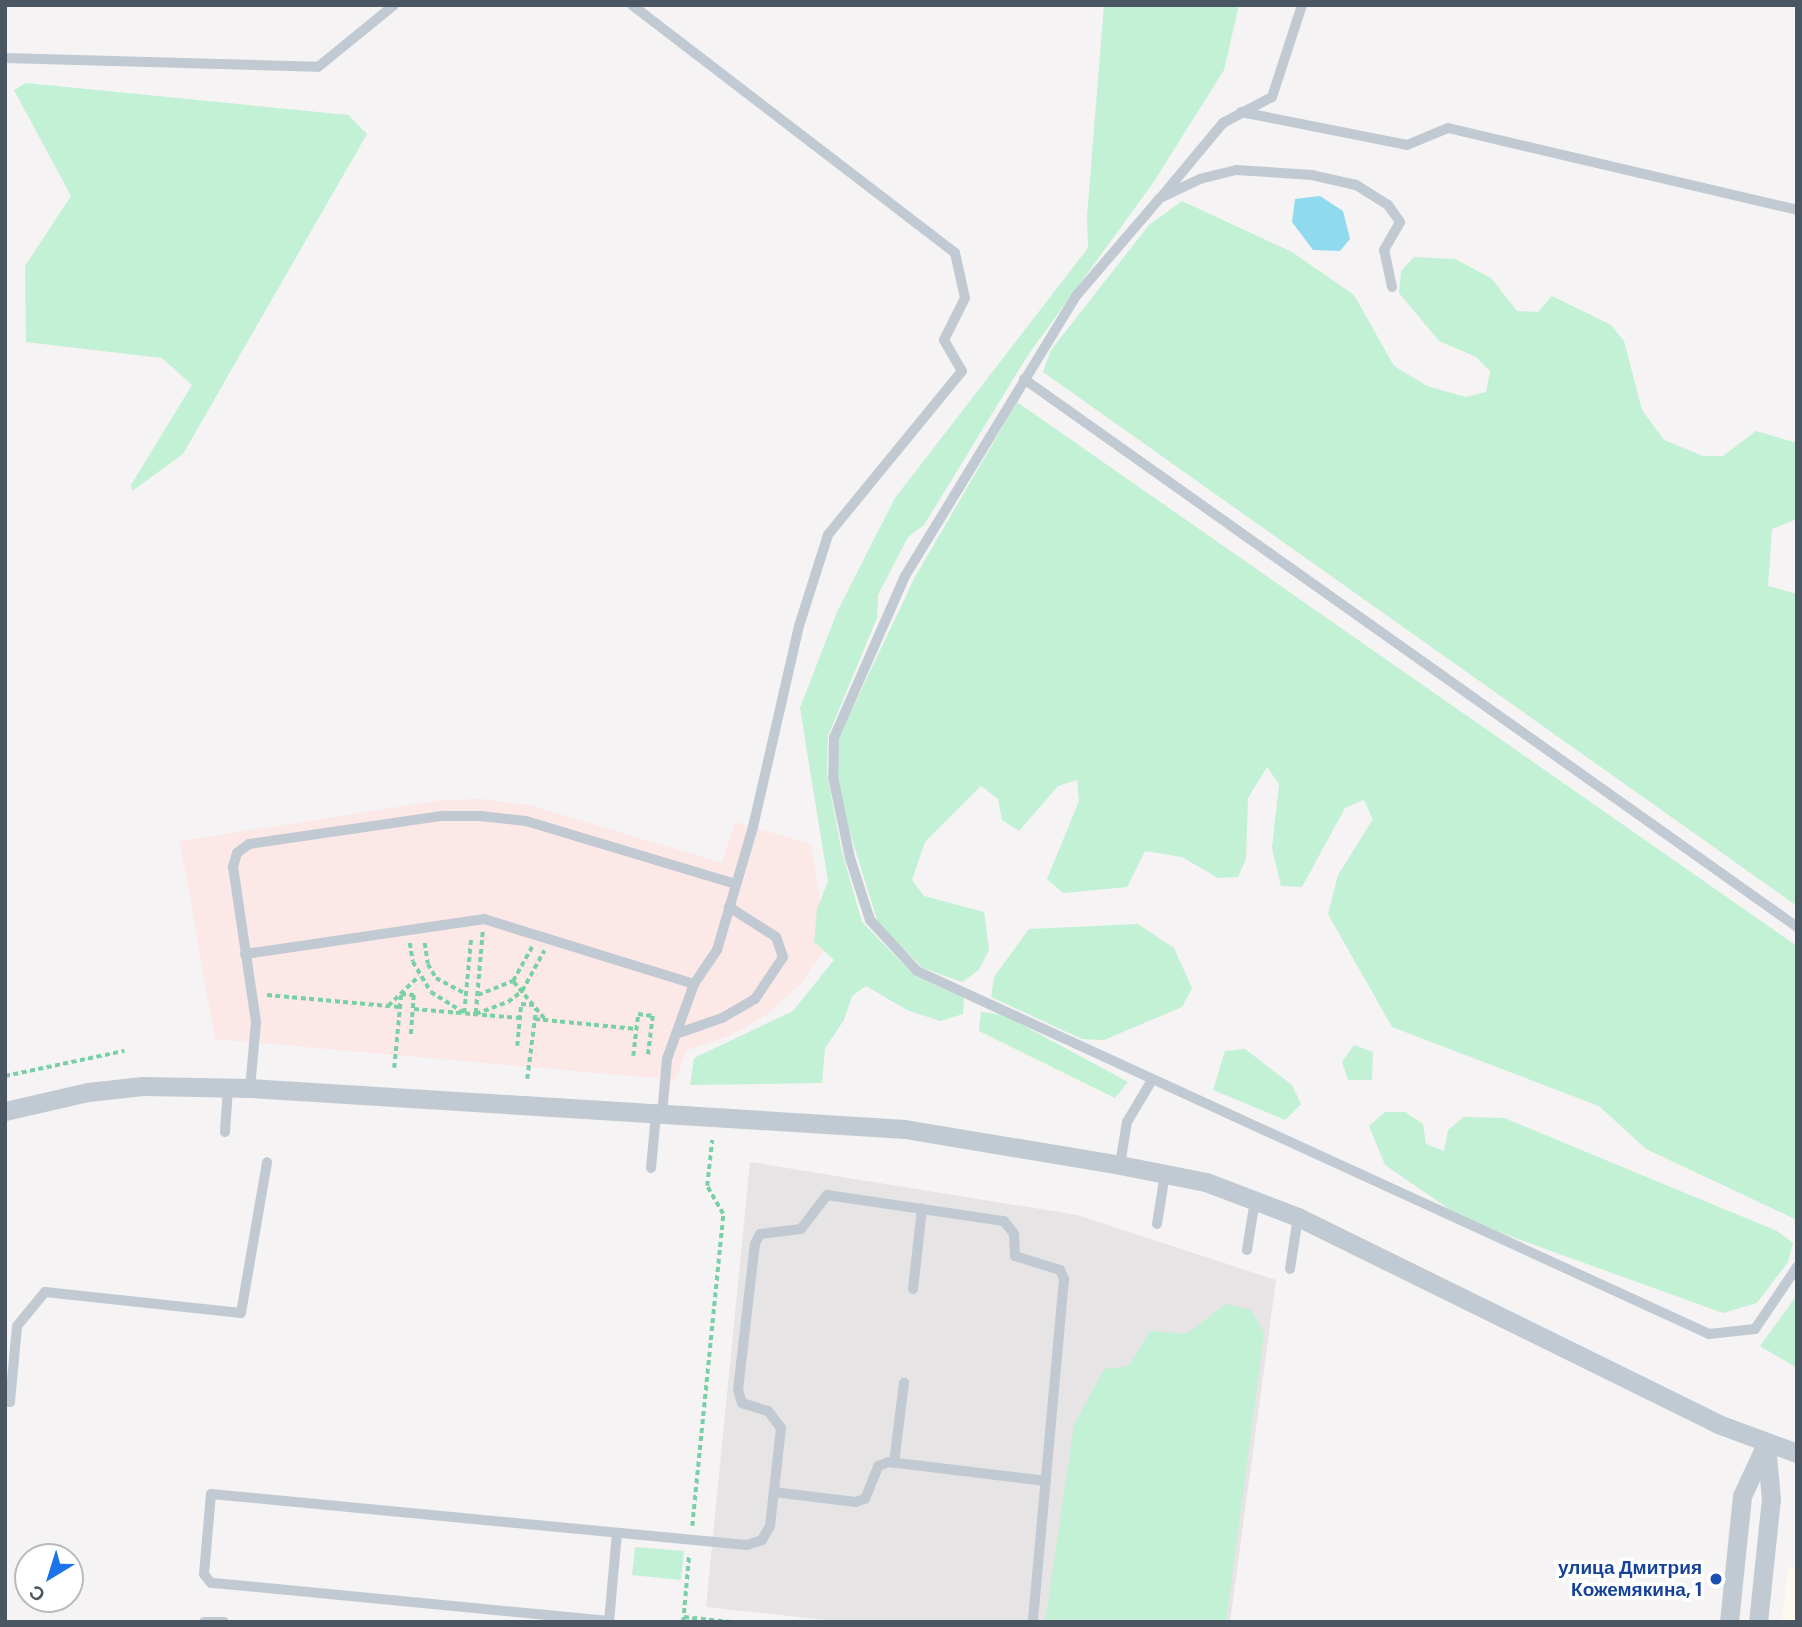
<!DOCTYPE html>
<meta charset="utf-8">
<style>
body{margin:0}
#map{position:relative;width:1802px;height:1627px;overflow:hidden;background:#f5f3f3;font-family:"DM Sans",sans-serif}
div>[style]{position:absolute}
.commercial>*{inset:0;background:#fdf9ef}
.education>*{inset:0;background:#e6e4e5}
.medical>*{inset:0;background:#fce8e6}
.green>*{inset:0;background:#c3f1d5}
.water>*{inset:0;background:#90daee}
.path>*{height:3.5px;margin-top:-1.75px;transform-origin:0;background:repeating-linear-gradient(90deg,#7ad0a6 0 5px,transparent 0 8.5px)}
.lane>*{height:10px;margin:-5px;padding:0 5px;transform-origin:5px;border-radius:5px;background:#c1cad2}
.street>*{height:19px;margin:-9.5px;padding:0 9.5px;transform-origin:9.5px;border-radius:9.5px;background:#c1cad2}
.dots>*{width:19px;height:19px;translate:-50% -50%;box-sizing:border-box;border:4px solid #fff;border-radius:50%}
span{translate:-50% -50%;white-space:nowrap;text-align:center;line-height:1.15;-webkit-text-stroke:7px #fff;paint-order:stroke}
.transit-label{font-size:19px;color:#164399;font-weight:700}
.right{translate:-100% -50%;text-align:right}
.frame{position:absolute;inset:0;border:7px solid #4a5661;pointer-events:none}
.north{position:absolute;left:14px;top:1543px;width:70px;height:70px;box-sizing:border-box;background:#fff;border:2px solid #b7bbc0;border-radius:50%;rotate:218deg;font-size:19px;font-weight:700;line-height:28px;text-align:center;color:#4a5661}
.north::after{content:'';display:block;margin:auto;width:24px;height:32px;background:#1a73e8;clip-path:polygon(50% 0,100% 100%,50% 72%,0 100%)}
</style>
<div id="map">
<div class="commercial">
<div style="clip-path:polygon(1788px 1567px,1797px 1568px,1797px 1622px,1782px 1622px)"></div>
</div>
<div class="education">
<div style="clip-path:polygon(750px 1162px,1077px 1215px,1276px 1280px,1230px 1622px,845px 1622px,706px 1607px)"></div>
</div>
<div class="medical">
<div style="clip-path:polygon(481px 799px,529px 805px,722px 863px,735px 822px,811px 844px,827px 947px,801px 983px,768px 1014px,729px 1036px,687px 1050px,675px 1080px,215px 1039px,180px 841px,443px 800px)"></div>
</div>
<div class="green">
<div style="clip-path:polygon(1104px 5px,1239px 5px,1224px 70px,1153px 183px,1028px 355px,924px 525px,908px 537px,878px 595px,877px 618px,828px 736px,827px 774px,841px 848px,862px 922px,915px 976px,964px 998px,963px 1014px,940px 1021px,907px 1010px,866px 986px,852px 996px,844px 1020px,825px 1048px,822px 1083px,690px 1085px,694px 1058px,793px 1011px,834px 960px,814px 942px,817px 909px,828px 881px,800px 708px,837px 612px,895px 498px,1088px 248px,1087px 216px)"></div>
<div style="clip-path:polygon(26px 83px,348px 115px,367px 134px,183px 454px,132px 491px,131px 485px,192px 385px,162px 358px,26px 342px,25px 266px,71px 196px,14px 90px)"></div>
<div style="clip-path:polygon(1182px 201px,1292px 252px,1354px 295px,1394px 366px,1427px 386px,1466px 397px,1486px 392px,1490px 371px,1476px 357px,1439px 341px,1399px 293px,1401px 271px,1414px 257px,1455px 259px,1491px 278px,1517px 311px,1538px 312px,1552px 296px,1611px 325px,1624px 341px,1642px 410px,1664px 440px,1703px 456px,1723px 456px,1756px 431px,1797px 443px,1797px 519px,1772px 529px,1768px 586px,1797px 594px,1797px 906px,1043px 372px,1051px 350px,1149px 225px)"></div>
<div style="clip-path:polygon(1017px 402px,1797px 946px,1797px 1220px,1646px 1149px,1599px 1106px,1392px 1027px,1328px 914px,1338px 875px,1373px 819px,1364px 800px,1345px 808px,1302px 887px,1281px 886px,1272px 848px,1279px 784px,1267px 767px,1248px 798px,1246px 859px,1238px 877px,1218px 878px,1182px 857px,1145px 851px,1127px 887px,1063px 893px,1047px 879px,1079px 801px,1077px 780px,1058px 786px,1019px 831px,1002px 820px,998px 799px,981px 786px,925px 842px,912px 880px,924px 896px,984px 912px,989px 950px,979px 970px,962px 982px,923px 968px,878px 923px,838px 794px,834px 747px,915px 577px)"></div>
<div style="clip-path:polygon(1138px 924px,1174px 948px,1192px 988px,1182px 1007px,1104px 1040px,1082px 1039px,991px 997px,994px 977px,1029px 929px)"></div>
<div style="clip-path:polygon(981px 1012px,1004px 1015px,1128px 1082px,1115px 1098px,979px 1031px)"></div>
<div style="clip-path:polygon(1354px 1045px,1373px 1052px,1372px 1080px,1348px 1080px,1342px 1062px)"></div>
<div style="clip-path:polygon(1245px 1049px,1292px 1085px,1301px 1104px,1285px 1120px,1213px 1090px,1225px 1051px)"></div>
<div style="clip-path:polygon(1385px 1112px,1405px 1112px,1423px 1124px,1426px 1144px,1444px 1151px,1448px 1130px,1464px 1117px,1504px 1118px,1777px 1231px,1793px 1243px,1788px 1262px,1757px 1303px,1723px 1313px,1465px 1220px,1385px 1165px,1369px 1126px)"></div>
<div style="clip-path:polygon(1797px 1295px,1797px 1368px,1760px 1346px)"></div>
<div style="clip-path:polygon(1226px 1304px,1251px 1310px,1264px 1333px,1226px 1622px,1045px 1622px,1074px 1425px,1104px 1369px,1129px 1366px,1150px 1331px,1186px 1334px)"></div>
<div style="clip-path:polygon(635px 1547px,684px 1551px,681px 1580px,632px 1575px)"></div>
</div>
<div class="water">
<div style="clip-path:polygon(1320px 196px,1343px 211px,1350px 239px,1340px 251px,1313px 250px,1292px 222px,1295px 199px)"></div>
</div>
<div class="path">
<div style="left:483px;top:932px;width:82px;rotate:94.9deg"></div>
<div style="left:476px;top:1014px;width:34px;rotate:-21deg"></div>
<div style="left:508px;top:1002px;width:18px;rotate:-38deg"></div>
<div style="left:522px;top:991px;width:46px;rotate:-61.2deg"></div>
<div style="left:410px;top:943px;width:19px;rotate:81deg"></div>
<div style="left:413px;top:962px;width:35px;rotate:59deg"></div>
<div style="left:431px;top:992px;width:39px;rotate:32deg"></div>
<div style="left:464px;top:1013px;width:76px;rotate:-84.7deg"></div>
<div style="left:425px;top:943px;width:21px;rotate:82deg"></div>
<div style="left:428px;top:964px;width:16px;rotate:60deg"></div>
<div style="left:436px;top:978px;width:34px;rotate:28deg"></div>
<div style="left:514px;top:982px;width:48px;rotate:50deg"></div>
<div style="left:267px;top:995px;width:133px;rotate:5.2deg"></div>
<div style="left:478px;top:995px;width:38px;rotate:-22deg"></div>
<div style="left:513px;top:981px;width:39px;rotate:-61deg"></div>
<div style="left:388px;top:1006px;width:43px;rotate:-44.1deg"></div>
<div style="left:414px;top:1009px;width:106px;rotate:4.9deg"></div>
<div style="left:535px;top:1019px;width:102px;rotate:5.6deg"></div>
<div style="left:517px;top:1046px;width:42px;rotate:-84.6deg"></div>
<div style="left:521px;top:1004px;width:13px;rotate:4deg"></div>
<div style="left:633px;top:1056px;width:42px;rotate:-83.2deg"></div>
<div style="left:638px;top:1014px;width:15px;rotate:8deg"></div>
<div style="left:653px;top:1016px;width:41px;rotate:97deg"></div>
<div style="left:394px;top:1068px;width:74px;rotate:-84.6deg"></div>
<div style="left:401px;top:994px;width:13px;rotate:4deg"></div>
<div style="left:414px;top:995px;width:41px;rotate:94.2deg"></div>
<div style="left:5px;top:1076px;width:122px;rotate:-11.9deg"></div>
<div style="left:527px;top:1079px;width:71px;rotate:-82.7deg"></div>
<div style="left:692px;top:1526px;width:314px;rotate:-84.3deg"></div>
<div style="left:723px;top:1214px;width:32px;rotate:-120deg"></div>
<div style="left:707px;top:1186px;width:46px;rotate:-83.8deg"></div>
<div style="left:684px;top:1617px;width:47px;rotate:6.1deg"></div>
<div style="left:683px;top:1622px;width:68px;rotate:-85deg"></div>
</div>
<div class="lane">
<div style="left:632px;top:5px;width:407px;rotate:37.5deg"></div>
<div style="left:955px;top:253px;width:46px;rotate:77.5deg"></div>
<div style="left:965px;top:298px;width:47px;rotate:116.6deg"></div>
<div style="left:944px;top:340px;width:36px;rotate:60deg"></div>
<div style="left:962px;top:371px;width:212px;rotate:129.3deg"></div>
<div style="left:828px;top:535px;width:96px;rotate:107.7deg"></div>
<div style="left:799px;top:626px;width:206px;rotate:102.9deg"></div>
<div style="left:753px;top:827px;width:128px;rotate:106.3deg"></div>
<div style="left:717px;top:950px;width:41px;rotate:124.1deg"></div>
<div style="left:694px;top:984px;width:80px;rotate:109.8deg"></div>
<div style="left:667px;top:1059px;width:56px;rotate:95.1deg"></div>
<div style="left:5px;top:58px;width:313px;rotate:1.6deg"></div>
<div style="left:318px;top:67px;width:98px;rotate:-39.2deg"></div>
<div style="left:1241px;top:112px;width:169px;rotate:11.2deg"></div>
<div style="left:1407px;top:145px;width:44px;rotate:-22.5deg"></div>
<div style="left:1448px;top:128px;width:359px;rotate:13.2deg"></div>
<div style="left:1163px;top:195px;width:94px;rotate:-50.2deg"></div>
<div style="left:1223px;top:123px;width:55px;rotate:-28deg"></div>
<div style="left:1272px;top:97px;width:97px;rotate:-71.9deg"></div>
<div style="left:1392px;top:287px;width:38px;rotate:-102deg"></div>
<div style="left:1384px;top:250px;width:32px;rotate:-60deg"></div>
<div style="left:1400px;top:222px;width:21px;rotate:-125deg"></div>
<div style="left:1388px;top:205px;width:38px;rotate:-148deg"></div>
<div style="left:1356px;top:185px;width:45px;rotate:-167.2deg"></div>
<div style="left:1312px;top:175px;width:76px;rotate:-176.2deg"></div>
<div style="left:1236px;top:170px;width:37px;rotate:166deg"></div>
<div style="left:1200px;top:179px;width:44px;rotate:154.6deg"></div>
<div style="left:1160px;top:198px;width:129px;rotate:130.6deg"></div>
<div style="left:1076px;top:296px;width:328px;rotate:121.4deg"></div>
<div style="left:905px;top:576px;width:177px;rotate:113.7deg"></div>
<div style="left:834px;top:738px;width:39px;rotate:91deg"></div>
<div style="left:833px;top:777px;width:83px;rotate:78.1deg"></div>
<div style="left:850px;top:858px;width:65px;rotate:72.1deg"></div>
<div style="left:870px;top:920px;width:69px;rotate:47.3deg"></div>
<div style="left:917px;top:971px;width:871px;rotate:24.62deg"></div>
<div style="left:1709px;top:1334px;width:46px;rotate:-6.2deg"></div>
<div style="left:1755px;top:1329px;width:75px;rotate:-55.9deg"></div>
<div style="left:1024px;top:379px;width:948px;rotate:35.33deg"></div>
<div style="left:245px;top:954px;width:242px;rotate:-8.3deg"></div>
<div style="left:484px;top:919px;width:220px;rotate:17.2deg"></div>
<div style="left:676px;top:1034px;width:49px;rotate:-19.2deg"></div>
<div style="left:722px;top:1018px;width:38px;rotate:-30deg"></div>
<div style="left:755px;top:999px;width:50px;rotate:-56.3deg"></div>
<div style="left:783px;top:957px;width:21px;rotate:-109deg"></div>
<div style="left:776px;top:937px;width:56px;rotate:-147.4deg"></div>
<div style="left:250px;top:1088px;width:66px;rotate:-84.8deg"></div>
<div style="left:256px;top:1022px;width:157px;rotate:-98.4deg"></div>
<div style="left:233px;top:867px;width:15px;rotate:-74deg"></div>
<div style="left:237px;top:853px;width:15px;rotate:-37deg"></div>
<div style="left:249px;top:844px;width:195px;rotate:-8.3deg"></div>
<div style="left:442px;top:816px;width:38px"></div>
<div style="left:480px;top:816px;width:46px;rotate:6.2deg"></div>
<div style="left:526px;top:821px;width:219px;rotate:16.7deg"></div>
<div style="left:225px;top:1132px;width:44px;rotate:-86.1deg"></div>
<div style="left:1120px;top:1165px;width:44px;rotate:-80.8deg"></div>
<div style="left:1127px;top:1122px;width:49px;rotate:-59.2deg"></div>
<div style="left:651px;top:1168px;width:54px;rotate:-84.7deg"></div>
<div style="left:1157px;top:1224px;width:51px;rotate:-80.9deg"></div>
<div style="left:1247px;top:1250px;width:51px;rotate:-80.9deg"></div>
<div style="left:1290px;top:1269px;width:53px;rotate:-81.3deg"></div>
<div style="left:913px;top:1289px;width:81px;rotate:-83.6deg"></div>
<div style="left:5px;top:1402px;width:5px"></div>
<div style="left:10px;top:1402px;width:76px;rotate:-84.7deg"></div>
<div style="left:17px;top:1326px;width:44px;rotate:-50.5deg"></div>
<div style="left:45px;top:1292px;width:197px;rotate:6.1deg"></div>
<div style="left:241px;top:1313px;width:153px;rotate:-80.2deg"></div>
<div style="left:894px;top:1463px;width:81px;rotate:-82.9deg"></div>
<div style="left:774px;top:1492px;width:82px;rotate:7deg"></div>
<div style="left:855px;top:1502px;width:10px;rotate:-17deg"></div>
<div style="left:865px;top:1499px;width:35px;rotate:-68deg"></div>
<div style="left:878px;top:1466px;width:12px;rotate:-20deg"></div>
<div style="left:889px;top:1462px;width:158px;rotate:6.9deg"></div>
<div style="left:609px;top:1621px;width:400px;rotate:-174.5deg"></div>
<div style="left:211px;top:1583px;width:11px;rotate:-128deg"></div>
<div style="left:204px;top:1574px;width:80px;rotate:-85deg"></div>
<div style="left:211px;top:1494px;width:538px;rotate:5.44deg"></div>
<div style="left:747px;top:1545px;width:16px;rotate:-18deg"></div>
<div style="left:762px;top:1540px;width:16px;rotate:-60deg"></div>
<div style="left:770px;top:1526px;width:99px;rotate:-83.6deg"></div>
<div style="left:781px;top:1428px;width:21px;rotate:-127deg"></div>
<div style="left:768px;top:1411px;width:27px;rotate:-163deg"></div>
<div style="left:742px;top:1403px;width:14px;rotate:-107deg"></div>
<div style="left:738px;top:1390px;width:147px;rotate:-83.4deg"></div>
<div style="left:755px;top:1244px;width:11px;rotate:-63deg"></div>
<div style="left:760px;top:1234px;width:41px;rotate:-7deg"></div>
<div style="left:801px;top:1229px;width:43px;rotate:-52.6deg"></div>
<div style="left:827px;top:1195px;width:179px;rotate:8.4deg"></div>
<div style="left:1004px;top:1221px;width:16px;rotate:52deg"></div>
<div style="left:1014px;top:1234px;width:22px;rotate:87deg"></div>
<div style="left:1015px;top:1256px;width:47px;rotate:17.3deg"></div>
<div style="left:1060px;top:1270px;width:10px;rotate:66deg"></div>
<div style="left:1064px;top:1279px;width:344px;rotate:95.2deg"></div>
<div style="left:204px;top:1622px;width:20px"></div>
<div style="left:609px;top:1622px;width:89px;rotate:-84.9deg"></div>
</div>
<div class="street">
<div style="left:5px;top:1111px;width:85px;rotate:-12.9deg"></div>
<div style="left:88px;top:1092px;width:55px;rotate:-6.2deg"></div>
<div style="left:143px;top:1086px;width:107px;rotate:1.1deg"></div>
<div style="left:250px;top:1088px;width:656px;rotate:3.58deg"></div>
<div style="left:905px;top:1129px;width:218px;rotate:9.5deg"></div>
<div style="left:1120px;top:1165px;width:88px;rotate:11.2deg"></div>
<div style="left:1206px;top:1182px;width:98px;rotate:20.8deg"></div>
<div style="left:1298px;top:1217px;width:468px;rotate:26.2deg"></div>
<div style="left:1718px;top:1424px;width:84px;rotate:20.2deg"></div>
<div style="left:1729px;top:1622px;width:127px;rotate:-84.1deg"></div>
<div style="left:1742px;top:1496px;width:57px;rotate:-65.2deg"></div>
<div style="left:1758px;top:1622px;width:124px;rotate:-84deg"></div>
<div style="left:1771px;top:1499px;width:54px;rotate:-95.3deg"></div>
</div>
<div class="dots">
<div style="left:1716px;top:1579px;background:#1a4fb4"></div>
</div>
<div class="transit-label">
<span class="right" style="left:1702px;top:1579px">улица Дмитрия<br>Кожемякина, 1</span>
</div>
<div class="frame"></div>
<div class="north">С</div>
</div>
